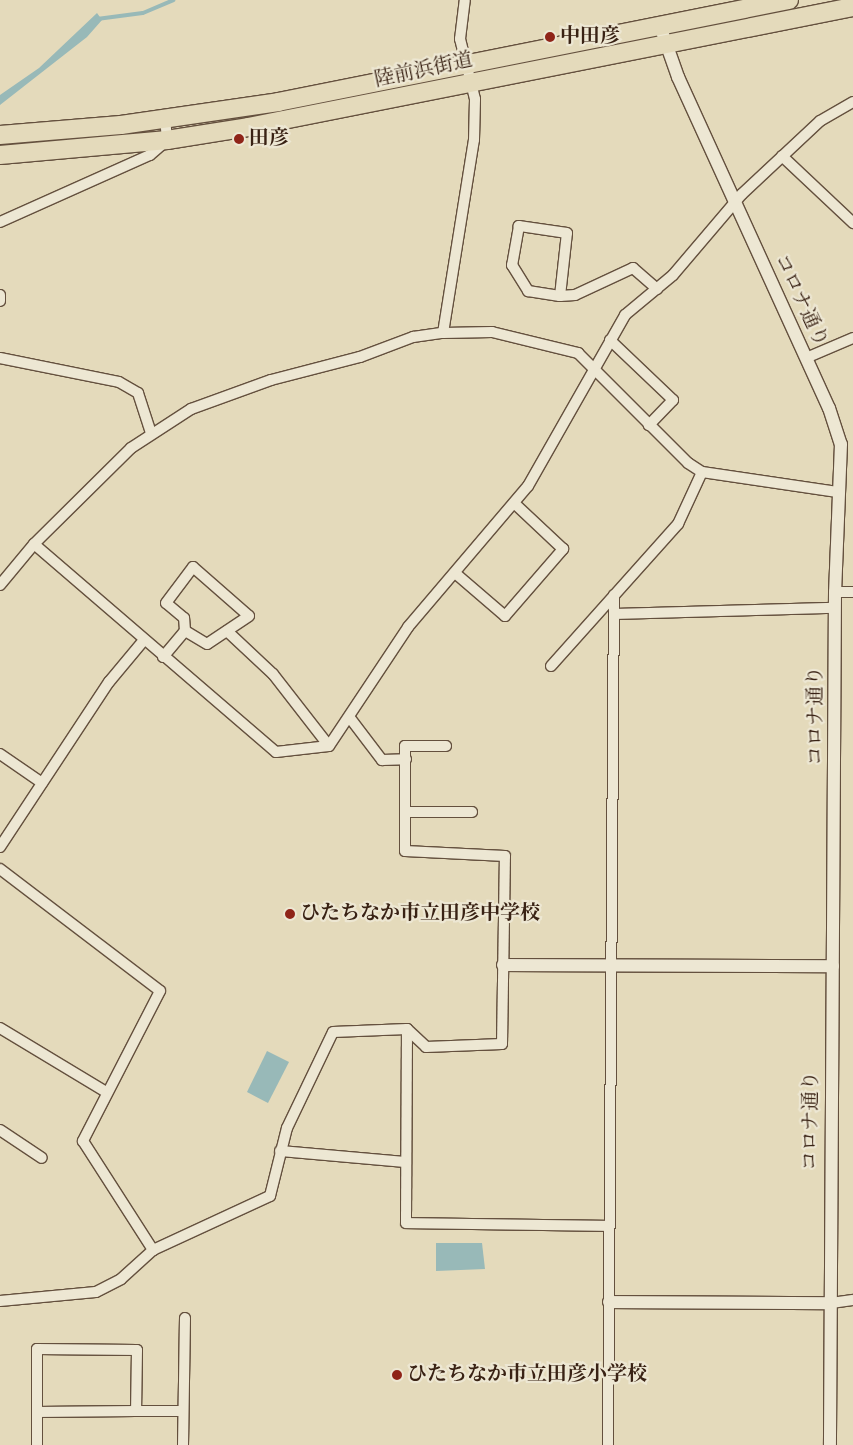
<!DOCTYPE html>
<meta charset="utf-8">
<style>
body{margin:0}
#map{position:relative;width:853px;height:1445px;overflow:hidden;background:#e4dabb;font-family:"Sorts Mill Goudy","Noto Serif JP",serif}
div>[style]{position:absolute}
.water>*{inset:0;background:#98b9b8}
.stream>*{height:4px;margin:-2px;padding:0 2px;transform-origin:2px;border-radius:2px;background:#98b9b8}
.roads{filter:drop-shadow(1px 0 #64503e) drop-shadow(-1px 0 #64503e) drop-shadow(0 1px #64503e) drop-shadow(0 -1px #64503e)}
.minor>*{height:10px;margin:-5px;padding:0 5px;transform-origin:5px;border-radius:5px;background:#ede7d3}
.tertiary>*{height:12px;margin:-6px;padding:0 6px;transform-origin:6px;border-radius:6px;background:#ede7d3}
.trunk>*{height:18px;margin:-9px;padding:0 9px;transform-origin:9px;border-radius:9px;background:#e4dabb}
.dots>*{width:14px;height:14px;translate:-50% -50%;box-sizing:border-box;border:2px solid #ede7d3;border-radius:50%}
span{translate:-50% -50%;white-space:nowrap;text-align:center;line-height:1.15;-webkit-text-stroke:4.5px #ede7d3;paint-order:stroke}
.poi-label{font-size:20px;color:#392214;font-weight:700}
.left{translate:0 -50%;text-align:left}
.street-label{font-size:20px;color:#392214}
</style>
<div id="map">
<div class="water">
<div style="clip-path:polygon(97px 13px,102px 20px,87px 37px,0 105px,0 95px,39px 68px)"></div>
<div style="clip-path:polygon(267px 1051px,289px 1062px,268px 1103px,247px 1092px)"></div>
<div style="clip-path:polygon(436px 1243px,482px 1243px,485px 1269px,436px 1271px)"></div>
</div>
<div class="stream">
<div style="left:97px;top:19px;width:46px;rotate:-7.4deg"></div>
<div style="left:143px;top:13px;width:33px;rotate:-23deg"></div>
</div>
<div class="roads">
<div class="minor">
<div style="left:782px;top:156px;width:98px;rotate:43.3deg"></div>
<div style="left:0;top:222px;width:164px;rotate:-24.1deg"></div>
<div style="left:150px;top:155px;width:23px;rotate:-41deg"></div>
<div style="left:167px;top:140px;width:21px;rotate:-95deg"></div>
<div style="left:0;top:295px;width:6px;rotate:90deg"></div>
<div style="left:560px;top:296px;width:63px;rotate:-83.7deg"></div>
<div style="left:567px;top:233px;width:49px;rotate:-171.7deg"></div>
<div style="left:519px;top:226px;width:40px;rotate:100deg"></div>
<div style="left:512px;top:265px;width:31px;rotate:58deg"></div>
<div style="left:528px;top:291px;width:32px;rotate:9deg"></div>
<div style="left:560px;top:296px;width:15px;rotate:-4deg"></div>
<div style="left:575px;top:295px;width:64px;rotate:-25deg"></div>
<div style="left:633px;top:268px;width:32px;rotate:41deg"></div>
<div style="left:443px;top:333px;width:195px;rotate:-80.9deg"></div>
<div style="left:474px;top:140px;width:41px;rotate:-88.6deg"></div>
<div style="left:475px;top:99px;width:62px;rotate:-104deg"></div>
<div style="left:460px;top:39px;width:39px;rotate:-83deg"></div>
<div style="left:610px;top:340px;width:87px;rotate:43.6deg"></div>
<div style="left:673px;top:400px;width:35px;rotate:134deg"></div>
<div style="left:0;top:358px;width:121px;rotate:11.4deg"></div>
<div style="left:119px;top:382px;width:22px;rotate:30deg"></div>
<div style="left:138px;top:393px;width:42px;rotate:72deg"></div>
<div style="left:806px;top:358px;width:51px;rotate:-23.1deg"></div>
<div style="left:34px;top:544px;width:319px;rotate:40.7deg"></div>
<div style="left:276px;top:752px;width:53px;rotate:-6.5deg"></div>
<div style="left:329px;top:746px;width:143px;rotate:-56.4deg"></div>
<div style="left:408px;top:627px;width:185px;rotate:-49.6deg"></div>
<div style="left:528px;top:486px;width:197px;rotate:-60.4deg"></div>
<div style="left:625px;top:315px;width:62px;rotate:-39.8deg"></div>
<div style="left:673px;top:275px;width:106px;rotate:-49.6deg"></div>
<div style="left:742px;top:194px;width:107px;rotate:-43.1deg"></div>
<div style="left:820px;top:121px;width:38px;rotate:-30deg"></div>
<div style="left:455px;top:573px;width:66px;rotate:40.7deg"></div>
<div style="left:505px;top:616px;width:89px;rotate:-49.1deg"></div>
<div style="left:563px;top:549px;width:67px;rotate:-136.8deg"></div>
<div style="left:0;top:585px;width:53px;rotate:-50.3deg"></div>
<div style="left:34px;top:544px;width:136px;rotate:-44.7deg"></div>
<div style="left:131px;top:448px;width:72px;rotate:-33deg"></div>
<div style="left:191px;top:409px;width:85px;rotate:-19.9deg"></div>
<div style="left:271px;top:380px;width:92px;rotate:-14.5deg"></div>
<div style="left:360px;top:357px;width:57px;rotate:-20.7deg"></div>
<div style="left:413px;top:337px;width:30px;rotate:-8deg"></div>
<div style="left:443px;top:333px;width:49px;rotate:-1.2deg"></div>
<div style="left:492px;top:332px;width:89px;rotate:13.7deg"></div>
<div style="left:578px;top:353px;width:156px;rotate:45deg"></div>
<div style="left:688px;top:463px;width:17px;rotate:33deg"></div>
<div style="left:702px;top:472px;width:137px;rotate:8.4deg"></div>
<div style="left:835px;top:592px;width:18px"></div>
<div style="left:614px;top:614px;width:221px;rotate:-1.6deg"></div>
<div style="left:227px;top:631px;width:63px;rotate:43.1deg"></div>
<div style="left:273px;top:674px;width:91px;rotate:52.1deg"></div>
<div style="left:163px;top:657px;width:34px;rotate:-50deg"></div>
<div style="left:185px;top:631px;width:13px;rotate:-94deg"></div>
<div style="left:184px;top:618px;width:23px;rotate:-140deg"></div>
<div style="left:166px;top:603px;width:45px;rotate:-53.1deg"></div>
<div style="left:193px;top:567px;width:74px;rotate:41.2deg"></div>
<div style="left:249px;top:616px;width:50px;rotate:146.3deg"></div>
<div style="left:207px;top:644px;width:26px;rotate:-149deg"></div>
<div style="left:551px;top:666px;width:191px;rotate:-48.2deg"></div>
<div style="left:678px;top:524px;width:57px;rotate:-65.2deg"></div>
<div style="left:350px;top:718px;width:53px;rotate:52.7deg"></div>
<div style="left:382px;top:760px;width:24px;rotate:-2deg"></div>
<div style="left:0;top:754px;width:51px;rotate:34.6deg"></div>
<div style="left:405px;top:812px;width:67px"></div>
<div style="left:0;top:847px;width:198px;rotate:-56.6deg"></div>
<div style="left:109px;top:682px;width:55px;rotate:-50.2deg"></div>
<div style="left:0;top:869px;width:201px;rotate:37.3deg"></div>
<div style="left:160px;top:991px;width:169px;rotate:117.2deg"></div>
<div style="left:83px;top:1141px;width:130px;rotate:57.3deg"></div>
<div style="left:0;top:1028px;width:124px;rotate:31.1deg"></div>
<div style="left:407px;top:1029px;width:194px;rotate:90.3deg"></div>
<div style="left:406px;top:1223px;width:203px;rotate:0.8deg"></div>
<div style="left:0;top:1130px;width:50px;rotate:33.7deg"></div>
<div style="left:280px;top:1151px;width:126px;rotate:5deg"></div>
<div style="left:0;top:1301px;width:96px;rotate:-5.4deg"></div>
<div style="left:96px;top:1292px;width:28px;rotate:-27deg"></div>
<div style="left:121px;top:1279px;width:43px;rotate:-42.2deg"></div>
<div style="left:153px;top:1250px;width:129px;rotate:-24.8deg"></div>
<div style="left:270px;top:1196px;width:70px;rotate:-76deg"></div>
<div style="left:287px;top:1128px;width:106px;rotate:-64.4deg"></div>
<div style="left:333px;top:1032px;width:74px;rotate:-2.3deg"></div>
<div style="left:407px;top:1029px;width:26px;rotate:43deg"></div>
<div style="left:426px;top:1047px;width:76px;rotate:-2.3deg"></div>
<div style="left:502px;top:1044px;width:188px;rotate:-89.1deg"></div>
<div style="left:505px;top:856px;width:100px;rotate:-177.1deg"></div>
<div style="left:405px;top:851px;width:105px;rotate:-90deg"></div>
<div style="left:405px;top:746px;width:41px"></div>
<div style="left:831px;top:1303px;width:22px;rotate:-8deg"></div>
<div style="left:37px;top:1412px;width:99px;rotate:-0.6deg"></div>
<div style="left:37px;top:1445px;width:96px;rotate:-90deg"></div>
<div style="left:37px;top:1349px;width:100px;rotate:0.6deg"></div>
<div style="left:137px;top:1350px;width:61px;rotate:90.9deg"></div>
<div style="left:136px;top:1411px;width:47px"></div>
<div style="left:183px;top:1445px;width:127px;rotate:-89.1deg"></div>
<div style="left:608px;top:1445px;width:850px;rotate:-89.6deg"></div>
</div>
<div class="tertiary">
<div style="left:660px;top:26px;width:54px;rotate:70.6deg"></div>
<div style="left:678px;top:77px;width:364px;rotate:65.5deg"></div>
<div style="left:829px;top:408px;width:38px;rotate:72deg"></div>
<div style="left:841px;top:444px;width:148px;rotate:92.3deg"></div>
<div style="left:835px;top:592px;width:853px;rotate:90.34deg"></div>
<div style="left:503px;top:965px;width:330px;rotate:0.2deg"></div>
<div style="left:609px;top:1302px;width:222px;rotate:0.3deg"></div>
</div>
<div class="trunk">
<div style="left:0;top:135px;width:121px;rotate:-4.7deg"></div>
<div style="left:121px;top:125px;width:159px;rotate:-8.3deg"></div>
<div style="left:278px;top:102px;width:521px;rotate:-11.29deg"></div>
<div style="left:0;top:155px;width:168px;rotate:-5.1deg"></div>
<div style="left:167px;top:140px;width:82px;rotate:-9.1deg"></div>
<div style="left:248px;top:127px;width:617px;rotate:-11.22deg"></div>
</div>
</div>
<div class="dots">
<div style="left:550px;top:37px;background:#8f2418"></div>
<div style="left:239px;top:139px;background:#8f2418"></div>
<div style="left:290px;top:914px;background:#8f2418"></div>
<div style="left:397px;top:1375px;background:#8f2418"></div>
</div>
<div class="poi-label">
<span class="left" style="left:560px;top:37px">中田彦</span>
<span class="left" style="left:249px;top:139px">田彦</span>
<span class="left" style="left:300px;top:914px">ひたちなか市立田彦中学校</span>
<span class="left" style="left:407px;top:1375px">ひたちなか市立田彦小学校</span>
</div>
<div class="street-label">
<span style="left:424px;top:71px;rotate:-12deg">陸前浜街道</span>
<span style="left:800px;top:301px;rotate:65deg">コロナ通り</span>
<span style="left:817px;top:716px;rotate:-90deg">コロナ通り</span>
<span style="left:812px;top:1121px;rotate:-89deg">コロナ通り</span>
</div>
</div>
